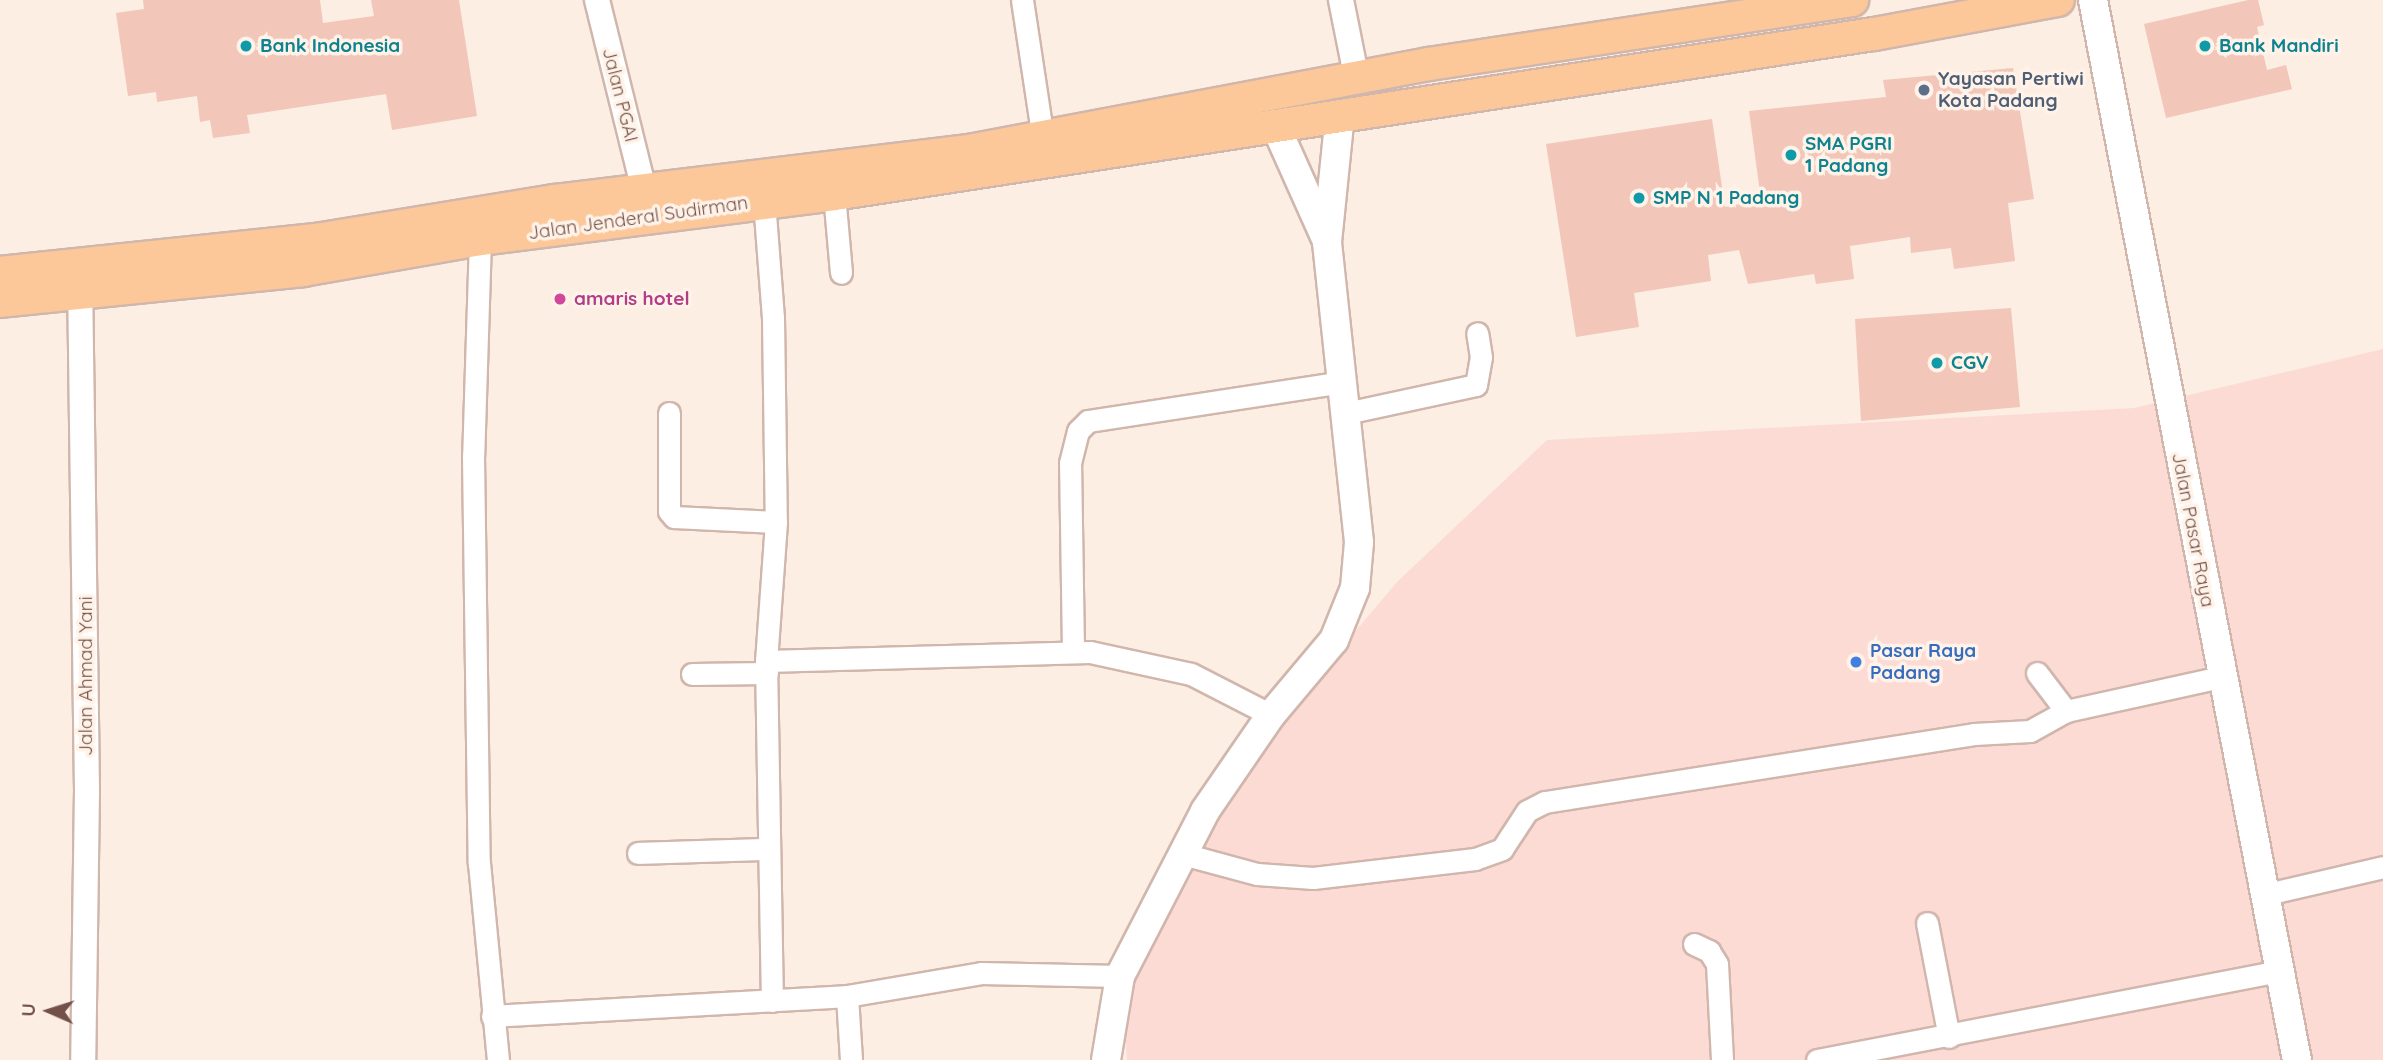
<!DOCTYPE html>
<style>
body{margin:0}
#map{position:relative;width:2383px;height:1060px;overflow:hidden;background:#fceee2;font-family:Quicksand,sans-serif}
div>[style]{position:absolute}
.commercial>*{inset:0;background:#fddbd5}
.building>*{inset:0;background:#f2c6b9}
.roads{filter:drop-shadow(2px 0 #d0b6ac) drop-shadow(-2px 0 #d0b6ac) drop-shadow(0 2px #d0b6ac) drop-shadow(0 -2px #d0b6ac)}
.minor>*{height:21px;margin:-10.5px;padding:0 10.5px;transform-origin:10.5px;border-radius:10.5px;background:#fff}
.tertiary>*{height:24px;margin:-12px;padding:0 12px;transform-origin:12px;border-radius:12px;background:#fff}
.secondary>*{height:28px;margin:-14px;padding:0 14px;transform-origin:14px;border-radius:14px;background:#fff}
.primary>*{height:32px;margin:-16px;padding:0 16px;transform-origin:16px;border-radius:16px;background:#fcc799}
.dots>*{width:19px;height:19px;translate:-50% -50%;box-sizing:border-box;border:4px solid #fff2e8;border-radius:50%}
span{translate:-50% -50%;white-space:nowrap;text-align:center;line-height:1.15;-webkit-text-stroke:7px #fff2e8;paint-order:stroke}
.culture-label{font-size:19px;color:#0d838f;font-weight:700}
.left{translate:0 -50%;text-align:left}
.service-label{font-size:19px;color:#4e5e75;font-weight:700}
.street-label{font-size:19px;color:#745148}
.hotel-label{font-size:19px;color:#b23c85;font-weight:700}
.shop-label{font-size:19px;color:#366cbe;font-weight:700}
.north{position:absolute;left:14px;top:976px;width:70px;height:70px;-webkit-text-stroke:5px #fff2e8;paint-order:stroke;rotate:273deg;font-size:19px;font-weight:700;line-height:28px;text-align:center;color:#745148}
.north::after{content:'';display:block;margin:auto;width:24px;height:32px;background:#745148;clip-path:polygon(50% 0,100% 100%,50% 72%,0 100%)}
</style>
<div id="map">
<div class="commercial">
<div style="clip-path:polygon(2383px 349px,2383px 1060px,1127px 1060px,1122px 998px,1261px 743px,1397px 582px,1547px 440px,2134px 408px)"></div>
</div>
<div class="building">
<div style="clip-path:polygon(143px 0,320px 0,323px 23px,374px 16px,371px 0,459px 0,477px 116px,392px 130px,386px 94px,247px 115px,250px 133px,213px 138px,210px 120px,200px 122px,197px 96px,157px 102px,156px 92px,128px 96px,116px 13px,144px 9px)"></div>
<div style="clip-path:polygon(2248px 0,2258px 0,2264px 25px,2257px 27px,2267px 70px,2286px 65px,2292px 89px,2166px 118px,2144px 24px)"></div>
<div style="clip-path:polygon(2013px 68px,2034px 199px,2008px 203px,2015px 261px,1954px 269px,1951px 248px,1911px 253px,1910px 237px,1850px 246px,1854px 279px,1816px 284px,1814px 274px,1748px 284px,1739px 250px,1708px 255px,1711px 281px,1634px 293px,1639px 327px,1576px 337px,1546px 144px,1712px 119px,1725px 207px,1761px 200px,1749px 111px,1886px 97px,1883px 80px)"></div>
<div style="clip-path:polygon(2011px 308px,2020px 407px,1861px 421px,1855px 319px)"></div>
</div>
<div class="roads">
<div class="minor">
<div style="left:1022px;top:0;width:141px;rotate:81.4deg"></div>
<div style="left:834px;top:194px;width:79px;rotate:84.9deg"></div>
<div style="left:764px;top:201px;width:117px;rotate:85.6deg"></div>
<div style="left:773px;top:318px;width:204px;rotate:89.2deg"></div>
<div style="left:776px;top:522px;width:139px;rotate:94.1deg"></div>
<div style="left:766px;top:661px;width:340px;rotate:89deg"></div>
<div style="left:480px;top:239px;width:217px;rotate:91.8deg"></div>
<div style="left:473px;top:456px;width:407px;rotate:89.2deg"></div>
<div style="left:479px;top:863px;width:198px;rotate:84.5deg"></div>
<div style="left:669px;top:413px;width:98px;rotate:90deg"></div>
<div style="left:669px;top:511px;width:8px;rotate:50deg"></div>
<div style="left:674px;top:517px;width:102px;rotate:2.8deg"></div>
<div style="left:1346px;top:413px;width:133px;rotate:-12.2deg"></div>
<div style="left:1476px;top:385px;width:28px;rotate:-80deg"></div>
<div style="left:1481px;top:357px;width:24px;rotate:-99deg"></div>
<div style="left:1073px;top:651px;width:188px;rotate:-90.9deg"></div>
<div style="left:1070px;top:463px;width:33px;rotate:-76deg"></div>
<div style="left:1078px;top:431px;width:14px;rotate:-45deg"></div>
<div style="left:1088px;top:421px;width:258px;rotate:-8.7deg"></div>
<div style="left:766px;top:661px;width:324px;rotate:-1.6deg"></div>
<div style="left:1090px;top:652px;width:103px;rotate:12.3deg"></div>
<div style="left:1191px;top:674px;width:90px;rotate:27.1deg"></div>
<div style="left:2037px;top:673px;width:48px;rotate:52.7deg"></div>
<div style="left:692px;top:674px;width:75px;rotate:-0.8deg"></div>
<div style="left:638px;top:853px;width:130px;rotate:-1.8deg"></div>
<div style="left:1183px;top:854px;width:77px;rotate:15.1deg"></div>
<div style="left:1257px;top:874px;width:56px;rotate:4.1deg"></div>
<div style="left:1313px;top:878px;width:163px;rotate:-6.7deg"></div>
<div style="left:1475px;top:859px;width:29px;rotate:-20deg"></div>
<div style="left:1502px;top:849px;width:45px;rotate:-56.7deg"></div>
<div style="left:1527px;top:811px;width:20px;rotate:-27deg"></div>
<div style="left:1545px;top:802px;width:434px;rotate:-9deg"></div>
<div style="left:1974px;top:734px;width:56px;rotate:-3.1deg"></div>
<div style="left:2030px;top:731px;width:41px;rotate:-29.1deg"></div>
<div style="left:2066px;top:711px;width:163px;rotate:-12.4deg"></div>
<div style="left:2267px;top:894px;width:119px;rotate:-13.1deg"></div>
<div style="left:1927px;top:923px;width:116px;rotate:79.1deg"></div>
<div style="left:1694px;top:944px;width:17px;rotate:25deg"></div>
<div style="left:1709px;top:951px;width:15px;rotate:58deg"></div>
<div style="left:1717px;top:964px;width:96px;rotate:87deg"></div>
<div style="left:847px;top:996px;width:64px;rotate:86.4deg"></div>
<div style="left:492px;top:1016px;width:356px;rotate:-3.2deg"></div>
<div style="left:847px;top:996px;width:136px;rotate:-9.7deg"></div>
<div style="left:981px;top:973px;width:139px;rotate:1.2deg"></div>
<div style="left:1817px;top:1060px;width:471px;rotate:-10.9deg"></div>
</div>
<div class="tertiary">
<div style="left:597px;top:0;width:196px;rotate:76.1deg"></div>
<div style="left:1341px;top:0;width:82px;rotate:78.7deg"></div>
<div style="left:80px;top:277px;width:513px;rotate:89.22deg"></div>
<div style="left:87px;top:790px;width:270px;rotate:90.8deg"></div>
</div>
<div class="secondary">
<div style="left:2093px;top:0;width:1079px;rotate:79.11deg"></div>
<div style="left:1276px;top:127px;width:123px;rotate:65.9deg"></div>
<div style="left:1106px;top:1060px;width:85px;rotate:-80.5deg"></div>
<div style="left:1120px;top:976px;width:186px;rotate:-62.7deg"></div>
<div style="left:1205px;top:811px;width:116px;rotate:-55.5deg"></div>
<div style="left:1271px;top:715px;width:98px;rotate:-50deg"></div>
<div style="left:1334px;top:640px;width:56px;rotate:-68deg"></div>
<div style="left:1355px;top:588px;width:46px;rotate:-85deg"></div>
<div style="left:1359px;top:542px;width:302px;rotate:-96.1deg"></div>
<div style="left:1327px;top:242px;width:128px;rotate:-84.2deg"></div>
</div>
<div class="primary">
<div style="left:0;top:273px;width:318px;rotate:-6deg"></div>
<div style="left:316px;top:240px;width:242px;rotate:-9.3deg"></div>
<div style="left:555px;top:201px;width:422px;rotate:-6.9deg"></div>
<div style="left:974px;top:150px;width:463px;rotate:-10.7deg"></div>
<div style="left:1429px;top:64px;width:428px;rotate:-8.6deg"></div>
<div style="left:0;top:301px;width:305px;rotate:-5.8deg"></div>
<div style="left:303px;top:270px;width:180px;rotate:-9.9deg"></div>
<div style="left:480px;top:239px;width:357px;rotate:-7.2deg"></div>
<div style="left:834px;top:194px;width:1052px;rotate:-8.75deg"></div>
<div style="left:1874px;top:34px;width:187px;rotate:-10.5deg"></div>
</div>
</div>
<div class="dots">
<div style="left:246px;top:46px;background:#0f9aa8"></div>
<div style="left:2205px;top:46px;background:#0f9aa8"></div>
<div style="left:1924px;top:90px;background:#5c6f8a"></div>
<div style="left:1791px;top:155px;background:#0f9aa8"></div>
<div style="left:1639px;top:198px;background:#0f9aa8"></div>
<div style="left:560px;top:299px;background:#d1479c"></div>
<div style="left:1937px;top:363px;background:#0f9aa8"></div>
<div style="left:1856px;top:662px;background:#3f7fe0"></div>
</div>
<div class="culture-label">
<span class="left" style="left:260px;top:46px">Bank Indonesia</span>
<span class="left" style="left:2219px;top:46px">Bank Mandiri</span>
<span class="left" style="left:1805px;top:155px">SMA PGRI<br>1 Padang</span>
<span class="left" style="left:1653px;top:198px">SMP N 1 Padang</span>
<span class="left" style="left:1951px;top:363px">CGV</span>
</div>
<div class="service-label">
<span class="left" style="left:1938px;top:90px">Yayasan Pertiwi<br>Kota Padang</span>
</div>
<div class="street-label">
<span style="left:620px;top:95px;rotate:76deg">Jalan PGAI</span>
<span style="left:638px;top:218px;rotate:-8deg">Jalan Jenderal Sudirman</span>
<span style="left:2193px;top:530px;rotate:79deg">Jalan Pasar Raya</span>
<span style="left:86px;top:676px;rotate:-90deg">Jalan Ahmad Yani</span>
</div>
<div class="hotel-label">
<span class="left" style="left:574px;top:299px">amaris hotel</span>
</div>
<div class="shop-label">
<span class="left" style="left:1870px;top:662px">Pasar Raya<br>Padang</span>
</div>
<div class="north">U</div>
</div>
